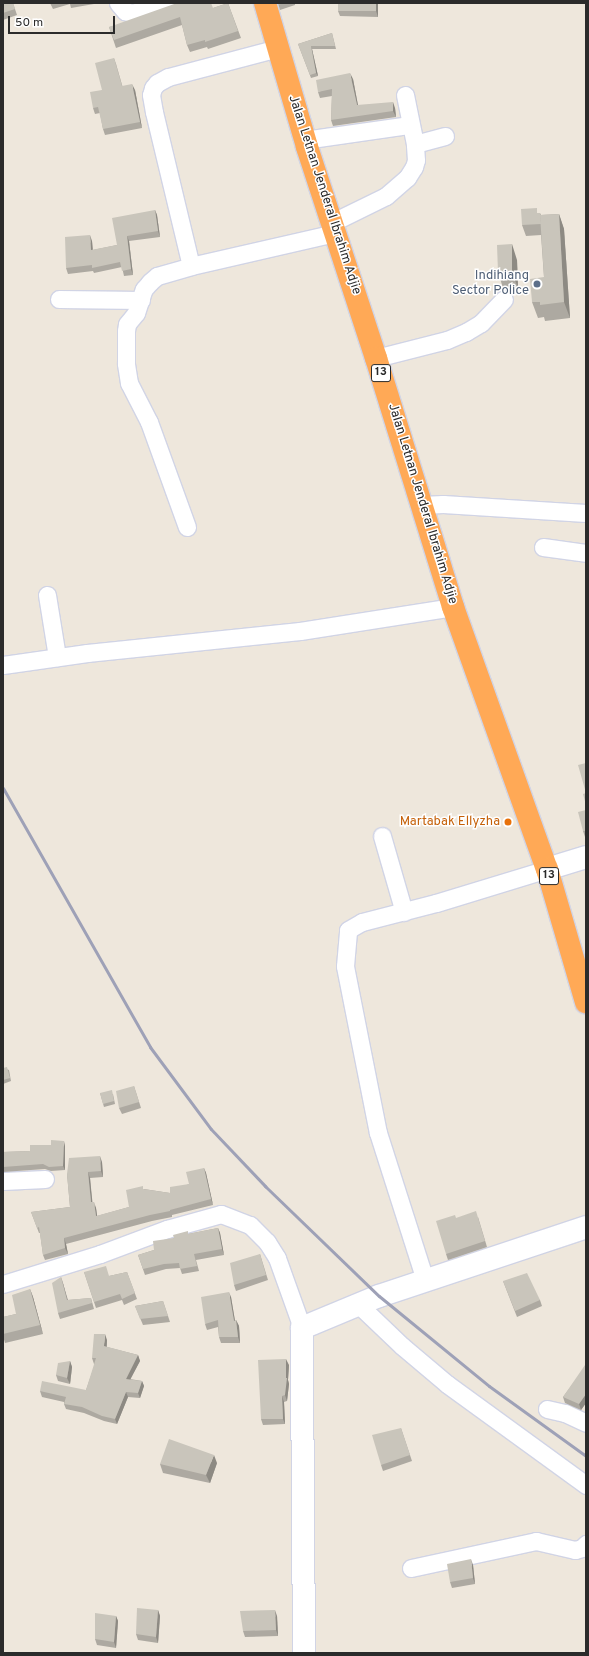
<!DOCTYPE html>
<style>
body{margin:0}
#map{position:relative;width:589px;height:1656px;overflow:hidden;background:#eee7dc;font-family:Overpass,sans-serif}
div>[style]{position:absolute}
.roads{filter:drop-shadow(1px 0 #d1d4e5) drop-shadow(-1px 0 #d1d4e5) drop-shadow(0 1px #d1d4e5) drop-shadow(0 -1px #d1d4e5)}
.street>*{height:17px;margin:-8.5px;padding:0 8.5px;transform-origin:8.5px;border-radius:8.5px;background:#fff}
.secondary>*{height:22px;margin:-11px;padding:0 11px;transform-origin:11px;border-radius:11px;background:#fff}
.highway>*{height:22px;margin:-11px;padding:0 11px;transform-origin:11px;border-radius:11px;background:#ffa956}
.rail>*{height:3px;margin:-1.5px;padding:0 1.5px;transform-origin:1.5px;border-radius:1.5px;background:#9ea1b7}
.wall>*{inset:0;background:#ada9a1}
.shaded-wall>*{inset:0;background:#8d8a83}
.building>*{inset:0;background:#c9c5bb}
.dots>*{width:11px;height:11px;translate:-50% -50%;box-sizing:border-box;border:2px solid #fff;border-radius:50%}
span{translate:-50% -50%;white-space:nowrap;text-align:center;line-height:1.15;-webkit-text-stroke:3px #fff;paint-order:stroke}
.shield-label span{padding:1px 3px;background:#fff;border:1px solid;border-radius:3px;-webkit-text-stroke-width:0}
.shield-label{font-size:12px;color:#2b2b2b;font-weight:700}
.street-label{font-size:13px;color:#2b2b2b}
.service-label{font-size:13px;color:#4e5e75}
.right{translate:-100% -50%;text-align:right}
.food-label{font-size:13px;color:#c56008}
.frame{position:absolute;inset:0;border:4px solid #2b2b2b;pointer-events:none}
.scale{position:absolute;left:8px;top:16px;width:107px;height:18px;box-sizing:border-box;border:2px solid #2b2b2b;border-top:0;padding-left:5px;font-size:12px;line-height:14px;white-space:nowrap;color:#2b2b2b;-webkit-text-stroke:3px #fff;paint-order:stroke}
</style>
<div id="map">
<div class="roads">
<div class="street">
<div style="left:118px;top:3px;width:11px;rotate:49deg"></div>
<div style="left:125px;top:11px;width:7px;rotate:16deg"></div>
<div style="left:132px;top:13px;width:36px;rotate:-16deg"></div>
<div style="left:278px;top:48px;width:114px;rotate:165.2deg"></div>
<div style="left:168px;top:77px;width:13px;rotate:151deg"></div>
<div style="left:157px;top:83px;width:6px;rotate:129deg"></div>
<div style="left:153px;top:88px;width:7px;rotate:106deg"></div>
<div style="left:151px;top:95px;width:17px;rotate:80deg"></div>
<div style="left:154px;top:112px;width:158px;rotate:76.5deg"></div>
<div style="left:191px;top:266px;width:148px;rotate:-12.9deg"></div>
<div style="left:304px;top:140px;width:107px;rotate:-8.1deg"></div>
<div style="left:415px;top:144px;width:31px;rotate:-15deg"></div>
<div style="left:331px;top:223px;width:61px;rotate:-26.1deg"></div>
<div style="left:386px;top:196px;width:28px;rotate:-41deg"></div>
<div style="left:407px;top:178px;width:13px;rotate:-58deg"></div>
<div style="left:414px;top:167px;width:7px;rotate:-74deg"></div>
<div style="left:416px;top:160px;width:16px;rotate:-94deg"></div>
<div style="left:415px;top:144px;width:50px;rotate:-101.5deg"></div>
<div style="left:59px;top:299px;width:82px;rotate:0.7deg"></div>
<div style="left:376px;top:358px;width:73px;rotate:-14.2deg"></div>
<div style="left:447px;top:340px;width:21px;rotate:-23deg"></div>
<div style="left:466px;top:332px;width:17px;rotate:-31deg"></div>
<div style="left:481px;top:323px;width:33px;rotate:-46deg"></div>
<div style="left:422px;top:505px;width:21px;rotate:-3deg"></div>
<div style="left:443px;top:504px;width:143px;rotate:3.6deg"></div>
<div style="left:187px;top:527px;width:112px;rotate:-109.9deg"></div>
<div style="left:149px;top:422px;width:44px;rotate:-117.1deg"></div>
<div style="left:129px;top:383px;width:20px;rotate:-99deg"></div>
<div style="left:126px;top:363px;width:32px;rotate:-90deg"></div>
<div style="left:126px;top:331px;width:7px;rotate:-82deg"></div>
<div style="left:127px;top:324px;width:14px;rotate:-51deg"></div>
<div style="left:136px;top:313px;width:25px;rotate:-72deg"></div>
<div style="left:144px;top:289px;width:9px;rotate:-49deg"></div>
<div style="left:150px;top:282px;width:9px;rotate:-41deg"></div>
<div style="left:157px;top:276px;width:35px;rotate:-16deg"></div>
<div style="left:543px;top:547px;width:43px;rotate:7.9deg"></div>
<div style="left:47px;top:595px;width:63px;rotate:80.8deg"></div>
<div style="left:3px;top:665px;width:85px;rotate:-8.1deg"></div>
<div style="left:87px;top:653px;width:214px;rotate:-5.9deg"></div>
<div style="left:300px;top:631px;width:155px;rotate:-8.9deg"></div>
<div style="left:382px;top:836px;width:79px;rotate:73.9deg"></div>
<div style="left:3px;top:1181px;width:42px;rotate:-2.7deg"></div>
<div style="left:425px;top:1280px;width:154px;rotate:-107.7deg"></div>
<div style="left:378px;top:1133px;width:170px;rotate:-101.2deg"></div>
<div style="left:345px;top:966px;width:36px;rotate:-85deg"></div>
<div style="left:348px;top:930px;width:16px;rotate:-30deg"></div>
<div style="left:362px;top:922px;width:76px;rotate:-14.4deg"></div>
<div style="left:436px;top:903px;width:116px;rotate:-17deg"></div>
<div style="left:3px;top:1284px;width:102px;rotate:-17.2deg"></div>
<div style="left:100px;top:1254px;width:72px;rotate:-20.5deg"></div>
<div style="left:167px;top:1229px;width:56px;rotate:-15.5deg"></div>
<div style="left:221px;top:1214px;width:31px;rotate:21deg"></div>
<div style="left:250px;top:1225px;width:24px;rotate:45deg"></div>
<div style="left:267px;top:1242px;width:19px;rotate:58deg"></div>
<div style="left:277px;top:1258px;width:74px;rotate:70.3deg"></div>
<div style="left:358px;top:1304px;width:61px;rotate:43.7deg"></div>
<div style="left:402px;top:1346px;width:59px;rotate:40.2deg"></div>
<div style="left:447px;top:1384px;width:172px;rotate:36deg"></div>
<div style="left:547px;top:1409px;width:18px;rotate:13deg"></div>
<div style="left:565px;top:1413px;width:23px;rotate:25deg"></div>
<div style="left:411px;top:1568px;width:128px;rotate:-12.2deg"></div>
<div style="left:536px;top:1541px;width:40px;rotate:13deg"></div>
<div style="left:575px;top:1550px;width:7px;rotate:-16deg"></div>
<div style="left:582px;top:1548px;width:6px;rotate:-45deg"></div>
</div>
<div class="secondary">
<div style="left:547px;top:869px;width:41px;rotate:-17.1deg"></div>
<div style="left:304px;top:1653px;width:325px;rotate:-90.4deg"></div>
<div style="left:302px;top:1328px;width:83px;rotate:-22.6deg"></div>
<div style="left:379px;top:1296px;width:218px;rotate:-18.4deg"></div>
</div>
<div class="highway">
<div style="left:265px;top:3px;width:150px;rotate:73.7deg"></div>
<div style="left:307px;top:147px;width:222px;rotate:71.9deg"></div>
<div style="left:376px;top:358px;width:261px;rotate:72.8deg"></div>
<div style="left:453px;top:607px;width:278px;rotate:70.3deg"></div>
<div style="left:547px;top:869px;width:139px;rotate:73.7deg"></div>
</div>
</div>
<div class="rail">
<div style="left:3px;top:788px;width:298px;rotate:60.4deg"></div>
<div style="left:150px;top:1047px;width:102px;rotate:53.4deg"></div>
<div style="left:211px;top:1129px;width:79px;rotate:46.5deg"></div>
<div style="left:265px;top:1186px;width:158px;rotate:44deg"></div>
<div style="left:379px;top:1296px;width:142px;rotate:39.3deg"></div>
<div style="left:489px;top:1386px;width:120px;rotate:35.8deg"></div>
</div>
<div class="wall">
<div style="clip-path:polygon(3px 3px,13px 3px,17px 15px,3px 20px)"></div>
<div style="clip-path:polygon(50px 3px,94px 3px,94px 4px,71px 8px,70px 4px,53px 9px)"></div>
<div style="clip-path:polygon(228px 3px,241px 38px,208px 49px,207px 47px,190px 52px,187px 45px,182px 25px,116px 48px,109px 27px,213px 8px)"></div>
<div style="clip-path:polygon(278px 3px,295px 3px,295px 5px,280px 10px)"></div>
<div style="clip-path:polygon(338px 3px,378px 3px,378px 17px,340px 16px,338px 11px)"></div>
<div style="clip-path:polygon(332px 33px,336px 49px,312px 49px,318px 76px,311px 78px,298px 44px)"></div>
<div style="clip-path:polygon(114px 58px,122px 86px,135px 90px,142px 128px,105px 135px,103px 129px,100px 113px,95px 114px,93px 108px,102px 90px)"></div>
<div style="clip-path:polygon(353px 79px,358px 105px,395px 108px,396px 117px,333px 126px,331px 120px,332px 96px,320px 98px,318px 92px)"></div>
<div style="clip-path:polygon(155px 210px,157px 215px,160px 237px,129px 241px,133px 275px,124px 276px,122px 267px,94px 273px,93px 271px,68px 274px,66px 268px,92px 241px,93px 250px,117px 245px)"></div>
<div style="clip-path:polygon(540px 213px,541px 215px,559px 214px,564px 229px,570px 318px,545px 321px,544px 317px,538px 318px,532px 302px,544px 277px,541px 235px,526px 236px,522px 225px)"></div>
<div style="clip-path:polygon(517px 260px,518px 288px,503px 288px,498px 272px)"></div>
<div style="clip-path:polygon(586px 810px,586px 840px,583px 831px)"></div>
<div style="clip-path:polygon(3px 1068px,9px 1070px,11px 1081px,3px 1084px)"></div>
<div style="clip-path:polygon(134px 1086px,141px 1108px,122px 1114px,119px 1108px)"></div>
<div style="clip-path:polygon(100px 1093px,113px 1094px,115px 1104px,104px 1107px)"></div>
<div style="clip-path:polygon(65px 1146px,65px 1170px,51px 1171px,45px 1169px,3px 1172px,3px 1152px,30px 1151px)"></div>
<div style="clip-path:polygon(102px 1162px,103px 1177px,90px 1178px,92px 1202px,96px 1208px,97px 1216px,129px 1207px,144px 1189px,170px 1193px,189px 1184px,204px 1168px,206px 1173px,213px 1205px,172px 1215px,172px 1217px,152px 1221px,66px 1244px,68px 1254px,45px 1260px,43px 1255px,40px 1233px,39px 1233px,31px 1212px,70px 1207px,67px 1174px)"></div>
<div style="clip-path:polygon(478px 1217px,487px 1247px,448px 1260px,446px 1254px)"></div>
<div style="clip-path:polygon(218px 1228px,220px 1233px,224px 1255px,196px 1260px,199px 1271px,182px 1274px,180px 1268px,166px 1269px,145px 1275px,138px 1255px,154px 1250px,174px 1238px,188px 1234px)"></div>
<div style="clip-path:polygon(260px 1254px,268px 1280px,236px 1291px,234px 1285px)"></div>
<div style="clip-path:polygon(84px 1272px,109px 1276px,127px 1272px,137px 1299px,124px 1305px,122px 1300px,96px 1308px)"></div>
<div style="clip-path:polygon(61px 1277px,68px 1300px,91px 1298px,94px 1309px,60px 1319px,58px 1313px)"></div>
<div style="clip-path:polygon(503px 1281px,540px 1300px,542px 1306px,517px 1317px)"></div>
<div style="clip-path:polygon(30px 1289px,33px 1297px,43px 1334px,5px 1343px,3px 1336px,3px 1317px,16px 1314px)"></div>
<div style="clip-path:polygon(231px 1297px,235px 1321px,236px 1320px,239px 1326px,240px 1343px,221px 1343px,219px 1337px,218px 1327px,207px 1330px,205px 1324px)"></div>
<div style="clip-path:polygon(163px 1301px,170px 1322px,143px 1325px,135px 1306px)"></div>
<div style="clip-path:polygon(107px 1340px,107px 1347px,138px 1355px,140px 1361px,130px 1379px,142px 1381px,144px 1386px,140px 1398px,128px 1397px,117px 1424px,104px 1421px,84px 1413px,66px 1409px,64px 1404px,64px 1402px,42px 1397px,40px 1391px,86px 1390px,95px 1364px,94px 1364px,92px 1358px)"></div>
<div style="clip-path:polygon(70px 1361px,72px 1367px,70px 1384px,58px 1381px,56px 1375px)"></div>
<div style="clip-path:polygon(289px 1365px,288px 1380px,289px 1384px,287px 1401px,284px 1402px,285px 1424px,263px 1425px,261px 1419px)"></div>
<div style="clip-path:polygon(586px 1366px,586px 1403px,581px 1410px,565px 1403px,563px 1397px)"></div>
<div style="clip-path:polygon(401px 1428px,412px 1461px,383px 1471px,381px 1465px)"></div>
<div style="clip-path:polygon(217px 1463px,210px 1483px,163px 1473px,160px 1464px)"></div>
<div style="clip-path:polygon(473px 1565px,475px 1584px,452px 1588px,450px 1582px)"></div>
<div style="clip-path:polygon(158px 1610px,160px 1616px,158px 1643px,138px 1640px,136px 1634px)"></div>
<div style="clip-path:polygon(116px 1616px,118px 1621px,116px 1648px,97px 1645px,95px 1639px)"></div>
<div style="clip-path:polygon(277px 1616px,278px 1636px,245px 1637px,243px 1631px)"></div>
</div>
<div class="shaded-wall">
<div style="clip-path:polygon(376px 3px,378px 3px,378px 17px,376px 11px)"></div>
<div style="clip-path:polygon(311px 46px,312px 49px,318px 76px,316px 73px)"></div>
<div style="clip-path:polygon(114px 58px,116px 64px,124px 92px,122px 86px)"></div>
<div style="clip-path:polygon(350px 73px,353px 79px,359px 111px,357px 105px)"></div>
<div style="clip-path:polygon(132px 84px,135px 90px,142px 128px,140px 122px)"></div>
<div style="clip-path:polygon(393px 102px,395px 108px,396px 117px,393px 111px)"></div>
<div style="clip-path:polygon(155px 210px,157px 215px,160px 237px,158px 231px)"></div>
<div style="clip-path:polygon(559px 214px,564px 229px,570px 318px,564px 302px)"></div>
<div style="clip-path:polygon(90px 235px,92px 241px,93px 256px,91px 250px)"></div>
<div style="clip-path:polygon(127px 236px,129px 241px,133px 275px,131px 269px)"></div>
<div style="clip-path:polygon(512px 244px,517px 260px,518px 288px,512px 272px)"></div>
<div style="clip-path:polygon(64px 1141px,65px 1146px,65px 1170px,63px 1166px)"></div>
<div style="clip-path:polygon(100px 1156px,102px 1162px,103px 1177px,101px 1171px)"></div>
<div style="clip-path:polygon(204px 1168px,206px 1173px,213px 1205px,211px 1199px)"></div>
<div style="clip-path:polygon(88px 1172px,90px 1178px,93px 1208px,91px 1202px)"></div>
<div style="clip-path:polygon(94px 1202px,96px 1208px,98px 1222px,96px 1216px)"></div>
<div style="clip-path:polygon(218px 1228px,220px 1233px,224px 1255px,222px 1249px)"></div>
<div style="clip-path:polygon(64px 1238px,66px 1244px,68px 1254px,65px 1248px)"></div>
<div style="clip-path:polygon(61px 1277px,63px 1283px,69px 1306px,67px 1300px)"></div>
<div style="clip-path:polygon(30px 1289px,33px 1297px,43px 1334px,40px 1325px)"></div>
<div style="clip-path:polygon(229px 1292px,231px 1297px,236px 1327px,234px 1321px)"></div>
<div style="clip-path:polygon(236px 1320px,239px 1326px,240px 1343px,238px 1337px)"></div>
<div style="clip-path:polygon(105px 1334px,107px 1340px,106px 1352px,104px 1346px)"></div>
<div style="clip-path:polygon(138px 1355px,140px 1361px,128px 1384px,126px 1379px)"></div>
<div style="clip-path:polygon(286px 1359px,289px 1365px,288px 1380px,289px 1384px,287px 1401px,285px 1395px)"></div>
<div style="clip-path:polygon(70px 1361px,72px 1367px,70px 1384px,67px 1378px)"></div>
<div style="clip-path:polygon(142px 1381px,144px 1386px,140px 1398px,138px 1393px)"></div>
<div style="clip-path:polygon(126px 1392px,128px 1397px,117px 1424px,115px 1419px)"></div>
<div style="clip-path:polygon(586px 1394px,586px 1403px,581px 1410px,579px 1404px)"></div>
<div style="clip-path:polygon(282px 1396px,284px 1402px,285px 1424px,283px 1419px)"></div>
<div style="clip-path:polygon(214px 1455px,217px 1463px,210px 1483px,206px 1475px)"></div>
<div style="clip-path:polygon(471px 1559px,473px 1565px,475px 1584px,473px 1578px)"></div>
<div style="clip-path:polygon(158px 1610px,160px 1616px,158px 1643px,156px 1637px)"></div>
<div style="clip-path:polygon(275px 1610px,277px 1616px,278px 1636px,276px 1630px)"></div>
<div style="clip-path:polygon(116px 1616px,118px 1621px,116px 1648px,114px 1642px)"></div>
</div>
<div class="building">
<div style="clip-path:polygon(3px 3px,13px 3px,15px 9px,3px 13px)"></div>
<div style="clip-path:polygon(177px 3px,211px 3px,213px 8px,228px 3px,238px 31px,205px 42px,205px 40px,187px 45px,180px 17px,114px 40px,109px 27px)"></div>
<div style="clip-path:polygon(278px 3px,283px 3px,278px 5px)"></div>
<div style="clip-path:polygon(338px 3px,376px 3px,376px 11px,338px 11px)"></div>
<div style="clip-path:polygon(332px 33px,335px 46px,311px 46px,316px 73px,310px 75px,298px 44px)"></div>
<div style="clip-path:polygon(114px 58px,122px 86px,132px 84px,140px 122px,103px 129px,98px 107px,93px 108px,90px 92px,102px 90px,95px 63px)"></div>
<div style="clip-path:polygon(350px 73px,357px 105px,393px 102px,393px 111px,331px 120px,332px 89px,318px 92px,316px 80px)"></div>
<div style="clip-path:polygon(537px 208px,537px 213px,540px 213px,541px 224px,522px 225px,521px 209px)"></div>
<div style="clip-path:polygon(155px 210px,158px 231px,127px 236px,131px 269px,122px 271px,120px 262px,92px 268px,92px 265px,66px 268px,65px 237px,90px 235px,91px 250px,117px 245px,112px 218px)"></div>
<div style="clip-path:polygon(559px 214px,564px 302px,540px 305px,540px 302px,532px 302px,530px 279px,544px 277px,540px 215px)"></div>
<div style="clip-path:polygon(512px 244px,512px 272px,498px 272px,497px 245px)"></div>
<div style="clip-path:polygon(586px 763px,586px 805px,583px 794px,586px 793px,578px 765px)"></div>
<div style="clip-path:polygon(586px 810px,586px 831px,583px 831px,578px 812px)"></div>
<div style="clip-path:polygon(7px 1067px,10px 1078px,3px 1080px,3px 1068px)"></div>
<div style="clip-path:polygon(134px 1086px,139px 1102px,119px 1108px,116px 1091px)"></div>
<div style="clip-path:polygon(112px 1090px,114px 1101px,103px 1104px,100px 1093px)"></div>
<div style="clip-path:polygon(51px 1140px,64px 1141px,63px 1166px,49px 1167px,43px 1164px,3px 1167px,3px 1152px,30px 1151px,30px 1145px,51px 1145px)"></div>
<div style="clip-path:polygon(100px 1156px,101px 1171px,88px 1172px,91px 1202px,94px 1202px,96px 1216px,129px 1207px,126px 1190px,143px 1186px,143px 1189px,170px 1193px,170px 1187px,189px 1184px,186px 1172px,204px 1168px,211px 1199px,170px 1210px,170px 1211px,150px 1215px,64px 1238px,65px 1248px,43px 1255px,39px 1227px,37px 1228px,31px 1212px,70px 1207px,67px 1174px,69px 1158px)"></div>
<div style="clip-path:polygon(476px 1211px,485px 1241px,446px 1254px,436px 1221px,455px 1215px,456px 1218px)"></div>
<div style="clip-path:polygon(218px 1228px,222px 1249px,194px 1254px,197px 1266px,180px 1269px,179px 1263px,164px 1264px,143px 1269px,138px 1255px,154px 1250px,153px 1241px,174px 1238px,173px 1235px,188px 1231px,188px 1234px)"></div>
<div style="clip-path:polygon(260px 1254px,266px 1275px,234px 1285px,230px 1263px)"></div>
<div style="clip-path:polygon(106px 1266px,109px 1276px,127px 1272px,135px 1293px,122px 1299px,120px 1294px,94px 1302px,84px 1272px)"></div>
<div style="clip-path:polygon(527px 1273px,540px 1300px,515px 1311px,503px 1281px)"></div>
<div style="clip-path:polygon(61px 1277px,67px 1300px,91px 1298px,92px 1303px,58px 1313px,52px 1283px)"></div>
<div style="clip-path:polygon(30px 1289px,40px 1325px,3px 1334px,3px 1317px,16px 1314px,12px 1295px)"></div>
<div style="clip-path:polygon(229px 1292px,234px 1321px,236px 1320px,238px 1337px,219px 1337px,218px 1320px,205px 1324px,201px 1297px)"></div>
<div style="clip-path:polygon(163px 1301px,168px 1316px,140px 1319px,135px 1306px)"></div>
<div style="clip-path:polygon(94px 1334px,105px 1334px,104px 1346px,138px 1355px,126px 1379px,142px 1381px,138px 1393px,126px 1392px,115px 1419px,102px 1416px,82px 1407px,64px 1404px,66px 1397px,40px 1391px,42px 1381px,86px 1390px,96px 1358px,92px 1358px)"></div>
<div style="clip-path:polygon(286px 1359px,286px 1378px,287px 1378px,285px 1395px,282px 1396px,283px 1419px,261px 1419px,258px 1360px)"></div>
<div style="clip-path:polygon(70px 1361px,67px 1378px,56px 1375px,58px 1363px)"></div>
<div style="clip-path:polygon(585px 1365px,586px 1366px,586px 1394px,579px 1404px,563px 1397px)"></div>
<div style="clip-path:polygon(401px 1428px,410px 1455px,381px 1465px,372px 1435px)"></div>
<div style="clip-path:polygon(169px 1439px,214px 1455px,206px 1475px,160px 1464px)"></div>
<div style="clip-path:polygon(471px 1559px,473px 1578px,450px 1582px,447px 1564px)"></div>
<div style="clip-path:polygon(137px 1608px,158px 1610px,156px 1637px,136px 1634px)"></div>
<div style="clip-path:polygon(275px 1610px,276px 1630px,243px 1631px,240px 1611px)"></div>
<div style="clip-path:polygon(95px 1613px,116px 1616px,114px 1642px,95px 1639px)"></div>
</div>
<div class="dots">
<div style="left:537px;top:284px;background:#5c6f8a"></div>
<div style="left:508px;top:822px;background:#e8710a"></div>
</div>
<div class="shield-label">
<span style="left:381px;top:373px">13</span>
<span style="left:549px;top:876px">13</span>
</div>
<div class="street-label">
<span style="left:324px;top:195px;rotate:72deg">Jalan Letnan Jenderal Ibrahim Adjie</span>
<span style="left:422px;top:504px;rotate:73deg">Jalan Letnan Jenderal Ibrahim Adjie</span>
</div>
<div class="service-label">
<span class="right" style="left:529px;top:284px">Indihiang<br>Sector Police</span>
</div>
<div class="food-label">
<span class="right" style="left:500px;top:822px">Martabak Ellyzha</span>
</div>
<div class="frame"></div>
<div class="scale">50 m</div>
</div>
